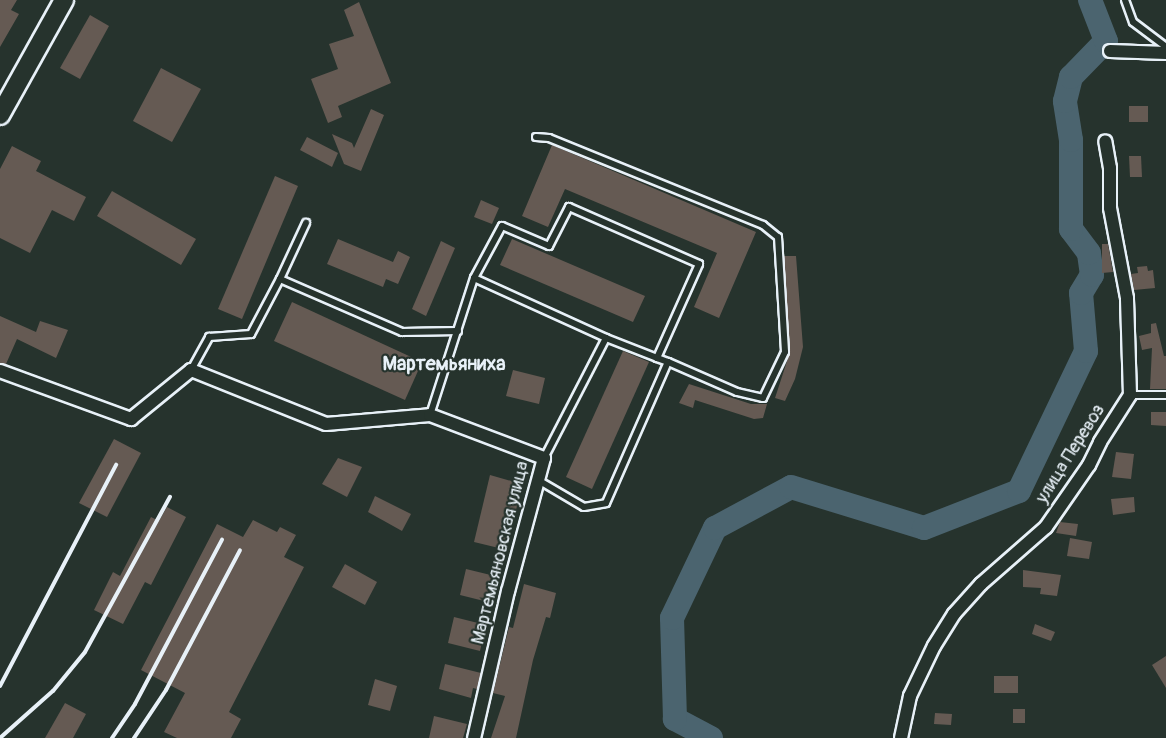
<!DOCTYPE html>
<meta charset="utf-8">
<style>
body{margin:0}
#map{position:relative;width:1166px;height:738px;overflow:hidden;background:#26332d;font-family:Pangolin,sans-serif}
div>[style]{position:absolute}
.river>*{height:24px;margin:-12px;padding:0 12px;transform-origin:12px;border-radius:12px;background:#4b646f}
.building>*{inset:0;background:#655a53}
.roads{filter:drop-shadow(2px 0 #e8f1f8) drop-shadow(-2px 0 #e8f1f8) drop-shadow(0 2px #e8f1f8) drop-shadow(0 -2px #e8f1f8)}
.lane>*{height:6px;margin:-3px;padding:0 3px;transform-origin:3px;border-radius:3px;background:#26332d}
.street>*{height:12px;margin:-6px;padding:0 6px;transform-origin:6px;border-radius:6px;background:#26332d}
.secondary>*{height:18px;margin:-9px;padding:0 9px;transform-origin:9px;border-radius:9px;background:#26332d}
.rail>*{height:4px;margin:-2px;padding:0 2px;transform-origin:2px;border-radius:2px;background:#e8f1f8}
span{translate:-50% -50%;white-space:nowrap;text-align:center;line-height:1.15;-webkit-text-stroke:4.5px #26332d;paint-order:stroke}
.street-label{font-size:18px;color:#e8f1f8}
.neighbourhood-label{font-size:20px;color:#e8f1f8;font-weight:700}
</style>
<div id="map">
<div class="river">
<div style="left:711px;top:738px;width:41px;rotate:-152.2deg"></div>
<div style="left:675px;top:719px;width:101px;rotate:-91.7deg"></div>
<div style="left:672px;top:618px;width:100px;rotate:-64.5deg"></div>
<div style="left:715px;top:528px;width:86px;rotate:-28.3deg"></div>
<div style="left:791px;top:487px;width:139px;rotate:17.1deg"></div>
<div style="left:924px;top:528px;width:102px;rotate:-21.3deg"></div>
<div style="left:1019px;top:491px;width:155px;rotate:-64.4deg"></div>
<div style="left:1086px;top:351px;width:58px;rotate:-94.9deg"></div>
<div style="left:1081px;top:293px;width:21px;rotate:-59deg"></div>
<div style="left:1092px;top:275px;width:22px;rotate:-98deg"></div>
<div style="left:1089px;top:253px;width:30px;rotate:-127deg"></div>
<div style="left:1071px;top:229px;width:89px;rotate:-90deg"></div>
<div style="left:1071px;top:140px;width:39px;rotate:-99deg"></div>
<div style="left:1065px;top:101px;width:25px;rotate:-76deg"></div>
<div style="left:1071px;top:77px;width:50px;rotate:-45.8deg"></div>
<div style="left:1106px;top:41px;width:44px;rotate:-111.3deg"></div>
</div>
<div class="building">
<div style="clip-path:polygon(0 0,17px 0,11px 10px,19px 14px,0 47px)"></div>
<div style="clip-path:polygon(359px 2px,391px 83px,338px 106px,342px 117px,328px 123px,311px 79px,338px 69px,329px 44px,354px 36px,344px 10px)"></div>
<div style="clip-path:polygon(90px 15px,109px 26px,80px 79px,60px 68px)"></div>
<div style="clip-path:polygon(161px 68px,201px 89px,172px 142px,133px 121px)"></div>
<div style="clip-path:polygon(1129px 106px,1148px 106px,1148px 122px,1129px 122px)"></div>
<div style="clip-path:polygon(371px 109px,384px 115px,361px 171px,344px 164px,332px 134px,352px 143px,354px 148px)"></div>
<div style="clip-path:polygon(307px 137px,338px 153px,332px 167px,300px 150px)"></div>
<div style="clip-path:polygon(552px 145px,756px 232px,719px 318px,694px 307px,717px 253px,565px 189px,548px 227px,522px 216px)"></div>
<div style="clip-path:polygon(12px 146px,41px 161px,36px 171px,86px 197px,74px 221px,52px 210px,30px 253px,0 238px,0 169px)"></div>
<div style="clip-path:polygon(1129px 156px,1141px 156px,1142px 177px,1130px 177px)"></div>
<div style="clip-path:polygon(275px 176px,298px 186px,242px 319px,218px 309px)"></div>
<div style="clip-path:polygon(112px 191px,196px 239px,181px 265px,97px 216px)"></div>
<div style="clip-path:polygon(481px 200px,499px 208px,492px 224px,474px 217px)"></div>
<div style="clip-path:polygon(338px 239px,393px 262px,398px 251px,410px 257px,398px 284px,386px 279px,383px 287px,327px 264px)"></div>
<div style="clip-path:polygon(512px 239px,645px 296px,633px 322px,500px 265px)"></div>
<div style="clip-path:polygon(441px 241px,455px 248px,426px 316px,412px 309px)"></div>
<div style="clip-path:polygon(1102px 244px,1108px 244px,1113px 272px,1102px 273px)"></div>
<div style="clip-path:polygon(784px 256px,796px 256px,803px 347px,795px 379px,785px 401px,775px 398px,790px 352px)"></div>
<div style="clip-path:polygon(1147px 266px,1148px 271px,1153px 270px,1155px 288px,1134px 290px,1131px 274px,1138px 273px,1137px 267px)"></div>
<div style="clip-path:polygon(292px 302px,422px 362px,405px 400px,274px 341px)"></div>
<div style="clip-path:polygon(0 316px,36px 332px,40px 321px,68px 330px,56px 358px,17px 339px,6px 364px,0 363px)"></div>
<div style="clip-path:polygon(1156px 323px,1164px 356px,1166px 356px,1166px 389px,1150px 389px,1152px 348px,1142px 350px,1139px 336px,1151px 333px,1151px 324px)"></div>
<div style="clip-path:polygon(623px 351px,649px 362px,592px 489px,566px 477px)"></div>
<div style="clip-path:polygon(513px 370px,545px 378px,539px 404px,506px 396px)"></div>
<div style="clip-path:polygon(689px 384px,751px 404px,767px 404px,763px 418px,754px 419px,695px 400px,693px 408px,679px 403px)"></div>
<div style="clip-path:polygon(1151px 412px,1166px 412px,1166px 426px,1151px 425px)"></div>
<div style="clip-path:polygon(114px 439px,141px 453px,107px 517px,79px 503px)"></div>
<div style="clip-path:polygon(1116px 452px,1134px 454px,1131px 479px,1112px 477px)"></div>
<div style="clip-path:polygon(338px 458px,362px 467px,347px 497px,322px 484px)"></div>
<div style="clip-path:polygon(490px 475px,522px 484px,507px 550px,474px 542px)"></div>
<div style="clip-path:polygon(375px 496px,411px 514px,402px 531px,368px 512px)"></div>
<div style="clip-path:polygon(1134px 497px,1135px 512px,1113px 515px,1111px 499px)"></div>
<div style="clip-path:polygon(167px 507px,186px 517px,151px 585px,145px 582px,123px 624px,94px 610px,113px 572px,120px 576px,151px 517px,159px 521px)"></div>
<div style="clip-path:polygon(253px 520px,277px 532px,280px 527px,296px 535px,284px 557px,304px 567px,229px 712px,241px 719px,231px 738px,177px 738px,164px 732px,185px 693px,141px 670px,217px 524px,243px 537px)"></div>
<div style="clip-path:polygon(1060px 522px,1078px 524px,1076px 536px,1056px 533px)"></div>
<div style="clip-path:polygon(1070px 538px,1092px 542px,1089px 559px,1067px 556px)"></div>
<div style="clip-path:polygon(345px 564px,377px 582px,365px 605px,332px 587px)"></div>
<div style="clip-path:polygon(466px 569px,499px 577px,492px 603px,460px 595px)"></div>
<div style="clip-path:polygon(1023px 570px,1061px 575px,1057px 596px,1040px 594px,1041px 588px,1023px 587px)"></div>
<div style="clip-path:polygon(524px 584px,556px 593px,550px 618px,546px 617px,533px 660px,516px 738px,491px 738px,505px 696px,493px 693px,509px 627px,513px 628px)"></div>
<div style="clip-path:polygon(454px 617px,486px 625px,480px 651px,448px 643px)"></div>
<div style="clip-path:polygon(1035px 624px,1055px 632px,1051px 641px,1032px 634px)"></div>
<div style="clip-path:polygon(1166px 656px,1166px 688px,1152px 665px)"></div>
<div style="clip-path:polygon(445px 664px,481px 673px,477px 689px,473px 688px,471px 698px,439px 689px)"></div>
<div style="clip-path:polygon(994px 676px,1018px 676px,1018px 693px,994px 693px)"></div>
<div style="clip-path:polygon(375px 679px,397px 686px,390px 711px,368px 705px)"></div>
<div style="clip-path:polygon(65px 703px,86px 714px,73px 738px,45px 738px)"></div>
<div style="clip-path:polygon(1013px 709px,1025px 709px,1025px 723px,1013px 723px)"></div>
<div style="clip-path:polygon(935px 713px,952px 714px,951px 725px,934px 724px)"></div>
<div style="clip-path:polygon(434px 716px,467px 724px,463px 738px,429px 738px)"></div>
</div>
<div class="roads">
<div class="lane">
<div style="left:1125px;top:0;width:23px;rotate:70deg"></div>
<div style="left:1133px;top:22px;width:41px;rotate:37.1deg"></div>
<div style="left:536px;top:137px;width:13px;rotate:4deg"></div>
<div style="left:549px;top:138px;width:231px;rotate:22.1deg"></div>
<div style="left:763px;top:225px;width:19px;rotate:39deg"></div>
<div style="left:778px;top:237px;width:115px;rotate:86.5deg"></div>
<div style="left:785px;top:352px;width:51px;rotate:115.6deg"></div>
<div style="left:763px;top:398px;width:27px;rotate:-167deg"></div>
<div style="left:737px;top:392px;width:75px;rotate:-156.5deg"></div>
<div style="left:280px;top:279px;width:62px;rotate:-65.1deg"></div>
<div style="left:606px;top:338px;width:55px;rotate:21.4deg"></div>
<div style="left:191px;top:370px;width:38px;rotate:-61deg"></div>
<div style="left:209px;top:337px;width:42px;rotate:-4.1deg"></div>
<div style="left:251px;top:334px;width:62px;rotate:-62.2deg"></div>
<div style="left:280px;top:279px;width:133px;rotate:23.5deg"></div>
<div style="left:402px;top:332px;width:56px;rotate:-1deg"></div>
<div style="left:1130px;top:395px;width:36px"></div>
<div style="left:430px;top:415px;width:144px;rotate:-72.2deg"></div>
<div style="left:538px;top:480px;width:53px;rotate:30.4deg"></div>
<div style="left:584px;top:507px;width:22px;rotate:-10deg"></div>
<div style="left:606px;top:503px;width:154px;rotate:-66.3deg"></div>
<div style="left:668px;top:362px;width:12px;rotate:-160deg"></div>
<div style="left:657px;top:358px;width:103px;rotate:-65.9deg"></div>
<div style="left:699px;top:264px;width:142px;rotate:-156.3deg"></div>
<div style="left:569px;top:207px;width:44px;rotate:117.1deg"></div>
<div style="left:549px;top:246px;width:51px;rotate:-156.9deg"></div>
<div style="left:502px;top:226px;width:59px;rotate:118.3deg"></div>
<div style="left:474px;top:278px;width:145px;rotate:24.4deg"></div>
<div style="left:606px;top:338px;width:135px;rotate:117.3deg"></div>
</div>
<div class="street">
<div style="left:1110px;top:51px;width:56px;rotate:2deg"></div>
<div style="left:0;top:371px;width:140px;rotate:20.1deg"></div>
<div style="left:131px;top:419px;width:77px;rotate:-39.2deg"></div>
<div style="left:191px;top:370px;width:145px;rotate:21.8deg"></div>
<div style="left:326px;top:424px;width:104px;rotate:-4.9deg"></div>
<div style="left:430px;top:415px;width:122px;rotate:20.7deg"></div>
<div style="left:544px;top:458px;width:138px;rotate:105.1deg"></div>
<div style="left:508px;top:591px;width:151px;rotate:103deg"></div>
<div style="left:901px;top:738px;width:43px;rotate:-77.9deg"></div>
<div style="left:910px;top:696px;width:55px;rotate:-64.4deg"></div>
<div style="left:934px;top:646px;width:38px;rotate:-58deg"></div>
<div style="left:954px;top:614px;width:40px;rotate:-48deg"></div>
<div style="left:981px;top:584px;width:86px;rotate:-41.2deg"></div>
<div style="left:1046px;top:527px;width:75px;rotate:-55.3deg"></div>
<div style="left:1089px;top:465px;width:25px;rotate:-64deg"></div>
<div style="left:1100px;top:442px;width:56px;rotate:-57.4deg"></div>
<div style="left:1130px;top:395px;width:97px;rotate:-91.8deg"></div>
<div style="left:1127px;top:298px;width:92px;rotate:-100.7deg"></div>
<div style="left:1110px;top:208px;width:40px;rotate:-90deg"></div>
<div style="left:1110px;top:168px;width:27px;rotate:-100deg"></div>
</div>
<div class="secondary">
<div style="left:0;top:115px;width:132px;rotate:-60.9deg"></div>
</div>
</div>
<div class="rail">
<div style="left:0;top:686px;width:250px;rotate:-62.3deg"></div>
<div style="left:0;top:738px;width:71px;rotate:-41.6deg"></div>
<div style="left:53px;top:691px;width:50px;rotate:-50.6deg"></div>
<div style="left:85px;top:652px;width:177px;rotate:-61.3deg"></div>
<div style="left:112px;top:738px;width:41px;rotate:-55.9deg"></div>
<div style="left:135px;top:704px;width:186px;rotate:-62.1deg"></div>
<div style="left:134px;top:738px;width:58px;rotate:-56.3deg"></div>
<div style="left:166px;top:690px;width:158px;rotate:-62.1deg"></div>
</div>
<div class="street-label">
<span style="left:1071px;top:454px;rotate:-58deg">улица Перевоз</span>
<span style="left:501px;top:553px;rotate:-76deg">Мартемьяновская улица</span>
</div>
<div class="neighbourhood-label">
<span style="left:444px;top:363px">Мартемьяниха</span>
</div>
</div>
